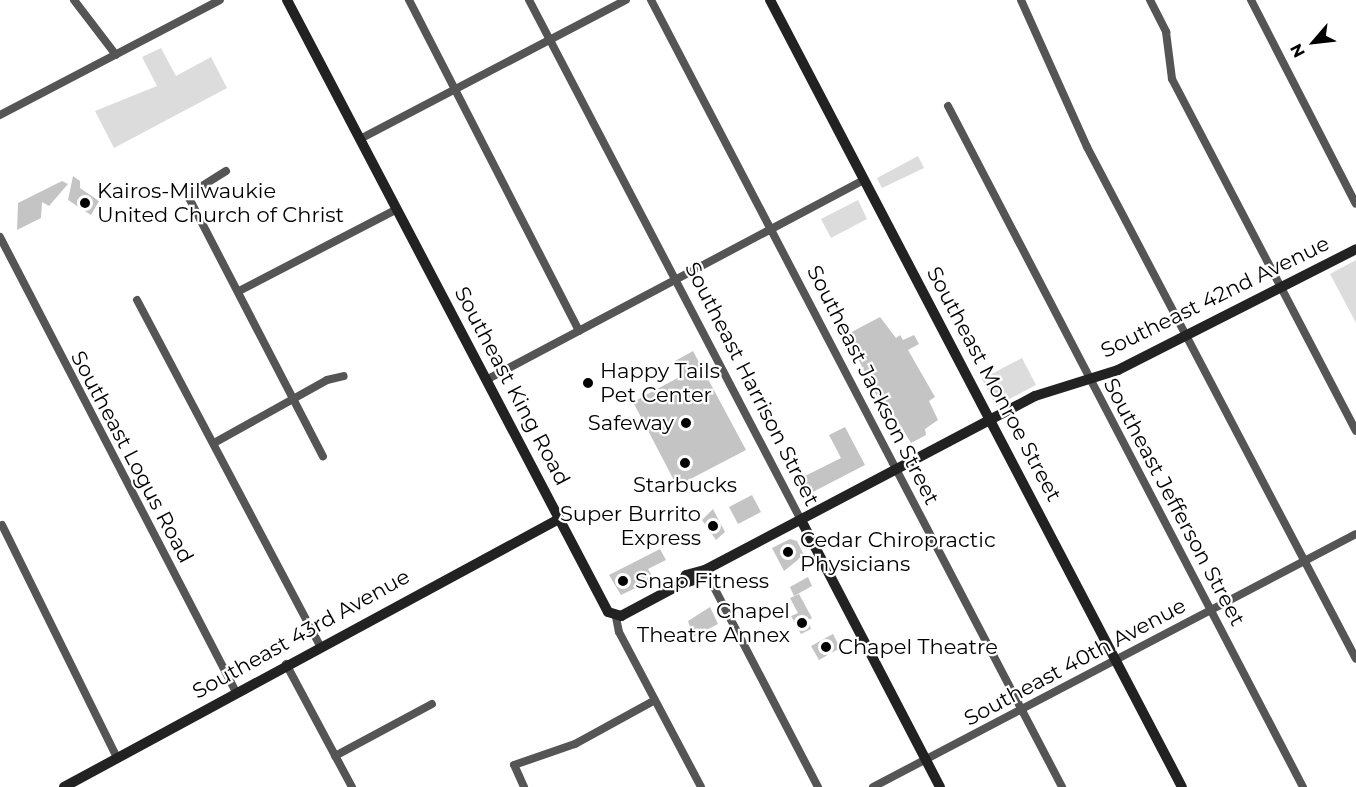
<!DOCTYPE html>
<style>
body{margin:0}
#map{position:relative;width:1356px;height:787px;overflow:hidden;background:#fff;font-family:Montserrat,sans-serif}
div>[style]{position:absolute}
.green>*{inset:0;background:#dcdcdc}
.building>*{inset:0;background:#c4c4c4}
.street>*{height:8px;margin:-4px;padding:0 4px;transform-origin:4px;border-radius:4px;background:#555}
.secondary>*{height:10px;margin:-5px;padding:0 5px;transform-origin:5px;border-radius:5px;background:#222}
.dots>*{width:16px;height:16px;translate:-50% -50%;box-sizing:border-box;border:3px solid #fff;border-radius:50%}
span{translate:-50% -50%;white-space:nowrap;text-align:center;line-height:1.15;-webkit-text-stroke:4.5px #fff;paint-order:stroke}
.poi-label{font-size:21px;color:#000}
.left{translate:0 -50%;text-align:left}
.right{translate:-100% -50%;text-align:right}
.street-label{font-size:21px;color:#000}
.north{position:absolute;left:1284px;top:12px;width:60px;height:60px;-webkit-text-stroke:4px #fff;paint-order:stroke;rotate:242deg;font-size:16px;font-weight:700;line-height:24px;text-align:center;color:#000}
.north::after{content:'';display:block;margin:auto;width:21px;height:27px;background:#000;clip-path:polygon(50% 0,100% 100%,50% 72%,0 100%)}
</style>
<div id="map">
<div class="green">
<div style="clip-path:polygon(161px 48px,176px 76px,211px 57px,227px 88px,114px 148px,95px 111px,157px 86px,142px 57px)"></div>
<div style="clip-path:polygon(918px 156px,924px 168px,882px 188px,877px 178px)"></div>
<div style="clip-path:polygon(858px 200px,867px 219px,831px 238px,821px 219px)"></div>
<div style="clip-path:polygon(1356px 260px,1356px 323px,1330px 274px)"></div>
<div style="clip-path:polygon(1022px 358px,1036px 385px,996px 406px,982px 379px)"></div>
</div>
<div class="building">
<div style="clip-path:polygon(73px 176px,80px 181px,80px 188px,99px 201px,91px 215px,68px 200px)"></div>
<div style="clip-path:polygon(62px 181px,68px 184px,49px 206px,42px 202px,41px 218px,17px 230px,18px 203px)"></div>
<div style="clip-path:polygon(880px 317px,896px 338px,900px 335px,903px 340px,914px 335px,919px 344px,908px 350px,935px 397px,929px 401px,938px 420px,925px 429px,926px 435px,911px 443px,888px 405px,883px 408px,846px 335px)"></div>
<div style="clip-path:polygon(693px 351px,746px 450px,677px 486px,633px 402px,683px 375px,675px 361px)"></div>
<div style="clip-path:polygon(845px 427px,865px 465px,803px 497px,795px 481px,841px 458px,829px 435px)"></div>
<div style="clip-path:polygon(752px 495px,761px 512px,738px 524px,729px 507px)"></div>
<div style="clip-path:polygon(713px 509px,725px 532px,716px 540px,702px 520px)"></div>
<div style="clip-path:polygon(790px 539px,797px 541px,804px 555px,784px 571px,772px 548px)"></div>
<div style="clip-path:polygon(660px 549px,666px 560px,648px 569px,654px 579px,621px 595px,609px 575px)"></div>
<div style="clip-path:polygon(808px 577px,812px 586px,794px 596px,790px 587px)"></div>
<div style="clip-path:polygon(799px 594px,812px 618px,808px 620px,811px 629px,801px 634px,791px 616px,798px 613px,790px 598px)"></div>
<div style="clip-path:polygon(710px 607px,718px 624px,693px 637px,688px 621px)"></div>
<div style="clip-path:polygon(833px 634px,840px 648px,819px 660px,811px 646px)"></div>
</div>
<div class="street">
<div style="left:74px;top:0;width:69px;rotate:52.6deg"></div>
<div style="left:409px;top:0;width:372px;rotate:62.8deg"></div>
<div style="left:529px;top:0;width:587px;rotate:62.39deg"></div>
<div style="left:651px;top:0;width:888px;rotate:62.42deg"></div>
<div style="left:1021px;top:0;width:161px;rotate:65.8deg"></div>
<div style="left:1087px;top:147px;width:578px;rotate:62.28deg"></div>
<div style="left:1150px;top:0;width:36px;rotate:63deg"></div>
<div style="left:1166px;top:32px;width:47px;rotate:82.7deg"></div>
<div style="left:1172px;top:79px;width:397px;rotate:62.4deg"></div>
<div style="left:1251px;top:0;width:229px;rotate:62.8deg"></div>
<div style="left:948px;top:106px;width:768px;rotate:62.47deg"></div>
<div style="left:0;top:115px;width:248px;rotate:-27.6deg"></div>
<div style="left:360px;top:139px;width:300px;rotate:-27.6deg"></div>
<div style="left:226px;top:171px;width:36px;rotate:148deg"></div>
<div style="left:195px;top:190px;width:10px;rotate:127deg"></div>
<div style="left:189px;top:198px;width:291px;rotate:62.6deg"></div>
<div style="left:0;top:237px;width:513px;rotate:62.59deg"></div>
<div style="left:239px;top:291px;width:178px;rotate:-27.4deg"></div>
<div style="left:137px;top:300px;width:391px;rotate:62.1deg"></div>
<div style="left:486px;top:380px;width:428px;rotate:-27.9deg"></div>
<div style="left:214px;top:443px;width:129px;rotate:-29.1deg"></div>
<div style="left:327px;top:380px;width:17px;rotate:-13deg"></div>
<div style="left:2px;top:525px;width:260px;rotate:63.7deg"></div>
<div style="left:705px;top:570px;width:245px;rotate:62.5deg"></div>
<div style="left:616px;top:617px;width:15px;rotate:79deg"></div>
<div style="left:619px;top:632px;width:175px;rotate:62.1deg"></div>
<div style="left:286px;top:664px;width:140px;rotate:61.8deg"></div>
<div style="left:335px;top:756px;width:110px;rotate:-28.2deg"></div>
<div style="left:524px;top:787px;width:24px;rotate:-114deg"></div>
<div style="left:514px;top:765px;width:65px;rotate:-19deg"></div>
<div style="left:575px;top:744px;width:91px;rotate:-28.8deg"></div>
<div style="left:873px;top:787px;width:545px;rotate:-27.65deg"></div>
</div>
<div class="secondary">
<div style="left:287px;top:0;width:691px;rotate:62.32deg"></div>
<div style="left:608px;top:612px;width:14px;rotate:17deg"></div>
<div style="left:621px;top:616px;width:68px;rotate:-28.1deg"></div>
<div style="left:681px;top:584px;width:21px;rotate:-17deg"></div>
<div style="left:701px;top:578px;width:9px;rotate:-63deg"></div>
<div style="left:770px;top:0;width:888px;rotate:62.37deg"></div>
<div style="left:801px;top:520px;width:301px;rotate:62.5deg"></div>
<div style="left:681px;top:584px;width:10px;rotate:-61deg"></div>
<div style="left:686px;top:575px;width:20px;rotate:-15deg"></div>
<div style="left:705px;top:570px;width:373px;rotate:-27.8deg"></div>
<div style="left:1035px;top:396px;width:87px;rotate:-17.4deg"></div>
<div style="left:1118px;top:370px;width:267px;rotate:-26.9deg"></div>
<div style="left:64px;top:787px;width:563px;rotate:-28.43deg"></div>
</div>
<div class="dots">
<div style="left:85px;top:203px;background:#000"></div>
<div style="left:588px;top:383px;background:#000"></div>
<div style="left:686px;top:423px;background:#000"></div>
<div style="left:685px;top:463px;background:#000"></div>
<div style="left:713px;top:526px;background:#000"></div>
<div style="left:788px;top:552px;background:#000"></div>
<div style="left:623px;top:581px;background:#000"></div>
<div style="left:802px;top:623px;background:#000"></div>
<div style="left:826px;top:647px;background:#000"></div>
</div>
<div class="poi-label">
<span class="left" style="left:97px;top:203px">Kairos-Milwaukie<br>United Church of Christ</span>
<span class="left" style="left:600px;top:383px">Happy Tails<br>Pet Center</span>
<span class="right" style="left:674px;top:423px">Safeway</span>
<span style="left:685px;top:485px">Starbucks</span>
<span class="right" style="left:701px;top:526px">Super Burrito<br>Express</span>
<span class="left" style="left:800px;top:552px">Cedar Chiropractic<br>Physicians</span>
<span class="left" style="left:635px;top:581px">Snap Fitness</span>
<span class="right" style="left:790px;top:623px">Chapel<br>Theatre Annex</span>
<span class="left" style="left:838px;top:647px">Chapel Theatre</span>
</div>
<div class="street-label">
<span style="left:1215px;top:297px;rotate:-26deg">Southeast 42nd Avenue</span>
<span style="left:752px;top:384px;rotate:63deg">Southeast Harrison Street</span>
<span style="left:994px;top:384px;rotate:62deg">Southeast Monroe Street</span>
<span style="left:873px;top:385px;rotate:63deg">Southeast Jackson Street</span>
<span style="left:512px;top:386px;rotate:62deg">Southeast King Road</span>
<span style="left:132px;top:457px;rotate:62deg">Southeast Logus Road</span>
<span style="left:1174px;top:502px;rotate:62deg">Southeast Jefferson Street</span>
<span style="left:301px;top:634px;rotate:-29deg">Southeast 43rd Avenue</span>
<span style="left:1075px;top:662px;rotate:-28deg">Southeast 40th Avenue</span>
</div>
<div class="north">N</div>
</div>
